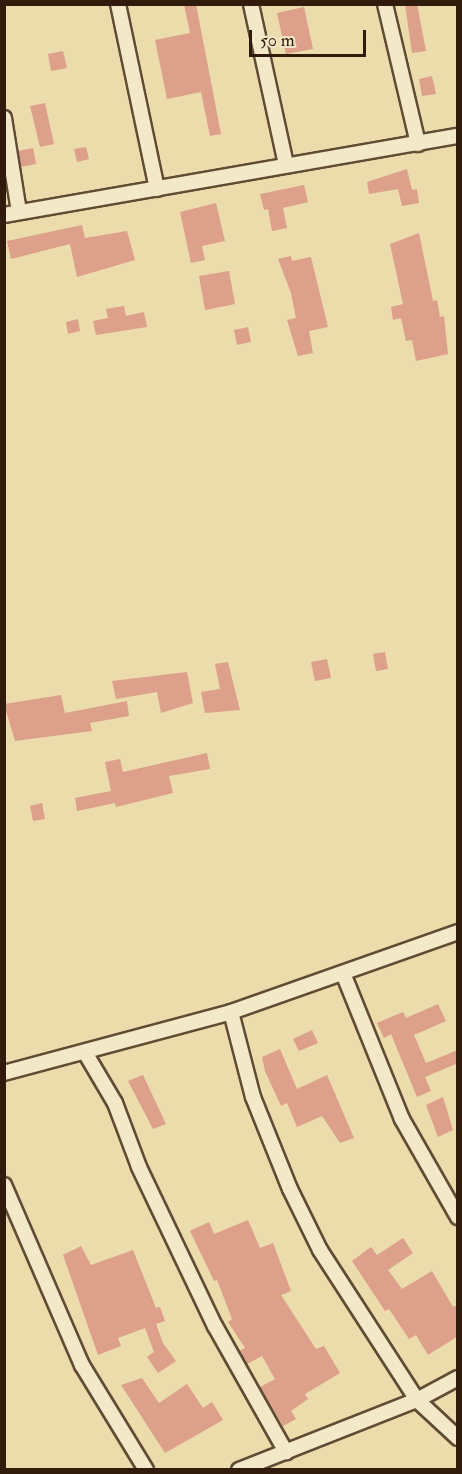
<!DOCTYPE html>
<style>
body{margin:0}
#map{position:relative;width:462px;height:1474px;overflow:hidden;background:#ecdbab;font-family:"IM FELL Double Pica",serif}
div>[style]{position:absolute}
.building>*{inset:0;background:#dca08b}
.roads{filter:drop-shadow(2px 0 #604b34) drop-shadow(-2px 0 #604b34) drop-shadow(0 2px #604b34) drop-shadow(0 -2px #604b34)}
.street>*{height:14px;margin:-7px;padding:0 7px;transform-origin:7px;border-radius:7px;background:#f3e8c8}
span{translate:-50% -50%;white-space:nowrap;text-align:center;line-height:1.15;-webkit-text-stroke:5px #f3e8c8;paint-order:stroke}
.frame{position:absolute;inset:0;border:6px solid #311b0d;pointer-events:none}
.scale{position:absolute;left:249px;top:30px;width:117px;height:27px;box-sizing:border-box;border:3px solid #311b0d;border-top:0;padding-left:8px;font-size:18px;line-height:21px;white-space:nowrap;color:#311b0d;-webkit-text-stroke:4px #f3e8c8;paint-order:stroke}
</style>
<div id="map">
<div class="building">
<div style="clip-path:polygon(184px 4px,196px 4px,221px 134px,210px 136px,201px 92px,167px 99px,155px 40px,190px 33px)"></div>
<div style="clip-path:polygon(405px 4px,417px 4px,426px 51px,412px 53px)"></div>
<div style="clip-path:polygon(304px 7px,313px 49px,286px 54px,277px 13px)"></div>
<div style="clip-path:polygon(63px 51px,67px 68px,51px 71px,48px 54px)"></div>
<div style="clip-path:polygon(432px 76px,436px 94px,422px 96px,419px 79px)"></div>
<div style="clip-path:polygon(45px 103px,54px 144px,40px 147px,30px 106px)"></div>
<div style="clip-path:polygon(86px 147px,89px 159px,77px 162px,74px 149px)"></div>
<div style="clip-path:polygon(33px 148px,36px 164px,21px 167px,18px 151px)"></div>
<div style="clip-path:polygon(407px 169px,412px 190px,417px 189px,419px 203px,402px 206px,398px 189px,369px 194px,367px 182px)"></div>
<div style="clip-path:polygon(304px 185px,308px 202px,283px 208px,287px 228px,272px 231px,268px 209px,264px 210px,260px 194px)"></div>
<div style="clip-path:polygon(216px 203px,225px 241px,202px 246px,205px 260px,191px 263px,180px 212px)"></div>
<div style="clip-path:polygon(82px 225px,85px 238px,127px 231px,135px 260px,77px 277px,70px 244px,11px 259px,7px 241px)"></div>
<div style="clip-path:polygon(419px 233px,433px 301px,437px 300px,440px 317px,444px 316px,448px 354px,416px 361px,412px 340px,406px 341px,401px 318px,393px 320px,391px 307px,403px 304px,390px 244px)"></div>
<div style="clip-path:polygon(291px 256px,292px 261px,311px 257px,328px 327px,309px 331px,313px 353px,298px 356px,287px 320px,296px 318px,291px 293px,278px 259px)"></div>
<div style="clip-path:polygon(229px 271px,235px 304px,205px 310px,199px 276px)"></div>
<div style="clip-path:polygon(124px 306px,126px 316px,144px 312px,147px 327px,96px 335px,93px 321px,108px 318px,106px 309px)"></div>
<div style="clip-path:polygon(78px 319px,80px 331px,68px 334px,66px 322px)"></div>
<div style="clip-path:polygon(248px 327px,251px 342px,237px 345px,234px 330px)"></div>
<div style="clip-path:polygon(385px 652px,388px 669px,376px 671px,373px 654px)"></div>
<div style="clip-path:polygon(327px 659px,331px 678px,315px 681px,311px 662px)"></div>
<div style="clip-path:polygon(228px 662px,240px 710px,205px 713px,201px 692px,220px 689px,215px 664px)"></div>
<div style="clip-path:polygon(187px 672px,193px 703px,161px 713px,157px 692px,116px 699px,112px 681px)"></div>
<div style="clip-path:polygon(61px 695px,65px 713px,127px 701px,129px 716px,90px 723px,92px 731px,15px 741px,4px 704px)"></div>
<div style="clip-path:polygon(207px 753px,210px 769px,169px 776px,173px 793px,116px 807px,115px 803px,77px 811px,75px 798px,111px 791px,105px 762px,120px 759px,123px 772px)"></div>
<div style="clip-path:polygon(42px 803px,45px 819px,33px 821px,30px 806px)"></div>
<div style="clip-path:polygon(438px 1004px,446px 1021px,414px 1035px,426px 1063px,458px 1050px,458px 1063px,425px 1077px,431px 1091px,417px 1097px,391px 1034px,384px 1038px,377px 1023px,403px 1012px,406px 1018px)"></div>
<div style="clip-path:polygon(312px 1030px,318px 1043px,299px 1051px,293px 1039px)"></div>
<div style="clip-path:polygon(280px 1049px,297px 1089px,327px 1075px,354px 1138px,340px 1143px,322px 1116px,297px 1127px,287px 1103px,281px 1106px,265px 1071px,262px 1057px)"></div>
<div style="clip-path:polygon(143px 1075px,166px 1124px,153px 1129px,128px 1081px)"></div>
<div style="clip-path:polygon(443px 1097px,453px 1130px,438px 1137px,426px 1105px)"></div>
<div style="clip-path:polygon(248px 1220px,260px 1248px,273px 1243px,291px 1291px,281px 1295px,316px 1349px,324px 1346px,340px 1373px,305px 1394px,308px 1399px,291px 1411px,296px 1419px,283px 1426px,260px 1387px,275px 1379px,262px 1356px,247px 1364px,239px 1351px,245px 1348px,228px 1322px,232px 1319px,217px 1280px,214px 1281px,190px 1231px,209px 1222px,214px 1234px)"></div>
<div style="clip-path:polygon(403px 1238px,413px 1253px,388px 1270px,402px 1289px,432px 1271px,453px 1307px,458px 1305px,458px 1336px,428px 1355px,416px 1335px,409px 1339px,389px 1309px,385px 1311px,352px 1261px,371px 1247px,377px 1255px)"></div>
<div style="clip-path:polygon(81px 1246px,91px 1265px,133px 1250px,156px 1308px,160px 1307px,165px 1321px,156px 1324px,163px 1343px,176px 1361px,158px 1373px,147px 1357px,154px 1352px,145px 1328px,118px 1338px,121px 1346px,98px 1355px,63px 1255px)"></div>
<div style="clip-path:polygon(142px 1378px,159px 1403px,187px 1384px,203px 1408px,212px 1402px,223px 1420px,165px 1453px,121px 1385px)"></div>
</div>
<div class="roads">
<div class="street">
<div style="left:118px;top:4px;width:189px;rotate:78.1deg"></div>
<div style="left:251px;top:4px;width:164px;rotate:77.7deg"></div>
<div style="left:385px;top:4px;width:144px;rotate:76.7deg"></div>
<div style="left:4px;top:118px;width:95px;rotate:80.9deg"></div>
<div style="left:4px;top:215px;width:461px;rotate:-9.9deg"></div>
<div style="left:343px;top:973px;width:157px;rotate:68deg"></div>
<div style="left:402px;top:1119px;width:113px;rotate:60.3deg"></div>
<div style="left:231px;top:1012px;width:88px;rotate:75.5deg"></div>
<div style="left:253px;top:1097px;width:99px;rotate:68.1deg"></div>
<div style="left:290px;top:1189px;width:68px;rotate:63.8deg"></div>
<div style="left:320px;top:1250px;width:179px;rotate:57.1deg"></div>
<div style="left:417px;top:1400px;width:56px;rotate:42.8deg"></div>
<div style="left:86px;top:1054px;width:57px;rotate:59.4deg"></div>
<div style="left:115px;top:1103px;width:68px;rotate:69.4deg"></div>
<div style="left:139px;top:1167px;width:176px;rotate:64.5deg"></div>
<div style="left:215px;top:1326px;width:145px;rotate:60.6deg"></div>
<div style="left:4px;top:1073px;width:235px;rotate:-15deg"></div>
<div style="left:231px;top:1012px;width:241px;rotate:-19.4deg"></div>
<div style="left:4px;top:1185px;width:196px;rotate:66.6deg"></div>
<div style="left:82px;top:1365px;width:123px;rotate:58.6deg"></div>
<div style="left:239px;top:1470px;width:191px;rotate:-21.5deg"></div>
<div style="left:417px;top:1400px;width:47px;rotate:-28.2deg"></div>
</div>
</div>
<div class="frame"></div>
<div class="scale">50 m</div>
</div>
